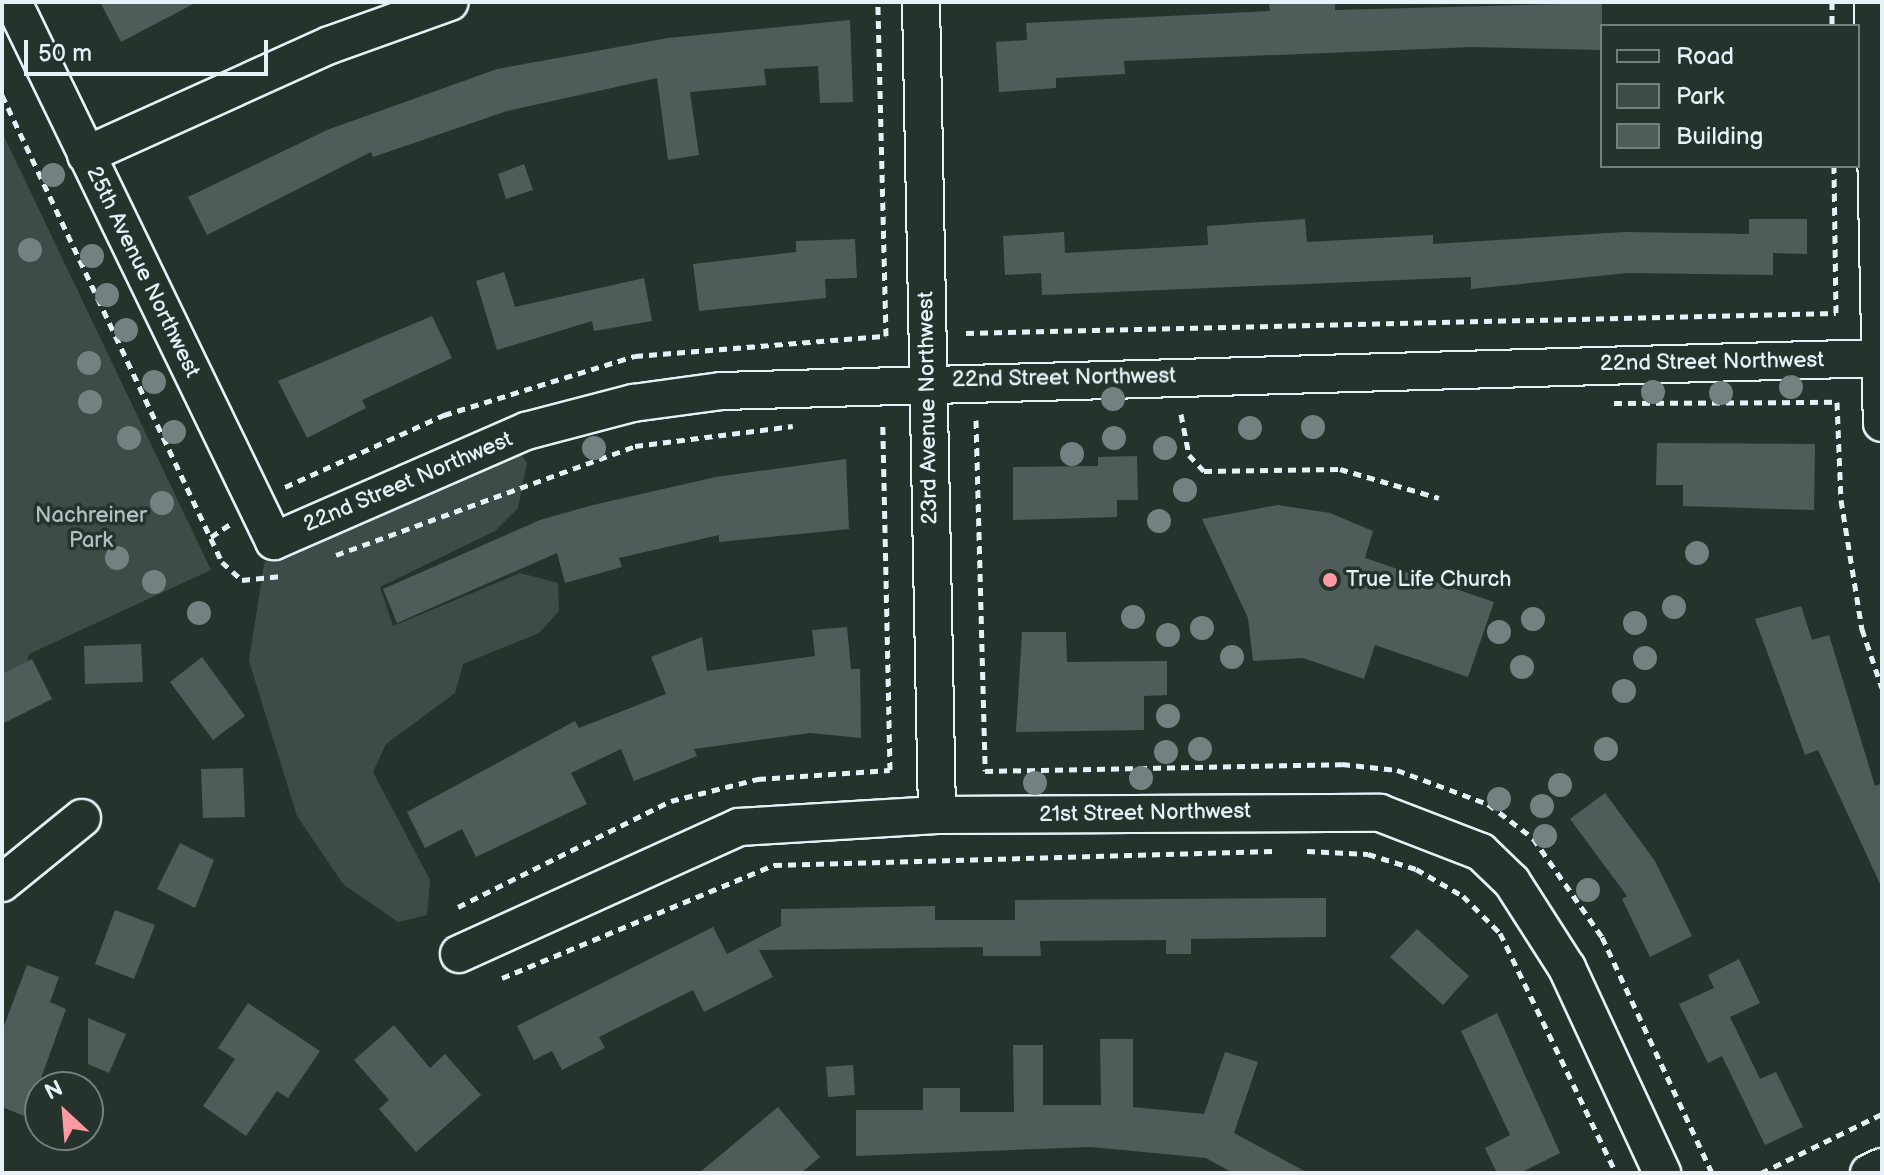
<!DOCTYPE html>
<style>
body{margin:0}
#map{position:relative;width:1884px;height:1175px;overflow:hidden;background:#26332d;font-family:"Balsamiq Sans",sans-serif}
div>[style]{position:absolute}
.green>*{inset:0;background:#3e4b47}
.building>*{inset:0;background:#505c59}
.path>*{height:5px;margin-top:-2.5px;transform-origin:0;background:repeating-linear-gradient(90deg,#e8f1f8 0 8px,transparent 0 14px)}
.roads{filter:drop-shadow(2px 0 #e8f1f8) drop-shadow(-2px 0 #e8f1f8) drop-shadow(0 2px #e8f1f8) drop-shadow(0 -2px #e8f1f8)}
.minor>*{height:36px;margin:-18px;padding:0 18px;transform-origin:18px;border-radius:18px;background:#26332d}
.trees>*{width:24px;height:24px;margin:-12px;border-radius:50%;background:#758080}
.dots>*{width:22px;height:22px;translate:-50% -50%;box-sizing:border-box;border:4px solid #26332d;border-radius:50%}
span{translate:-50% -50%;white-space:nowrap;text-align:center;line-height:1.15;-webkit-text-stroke:7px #26332d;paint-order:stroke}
.street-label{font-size:22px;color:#e8f1f8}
.park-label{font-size:22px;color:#b5bfc3}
.poi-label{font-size:22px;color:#e8f1f8}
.left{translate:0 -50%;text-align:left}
.frame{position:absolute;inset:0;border:4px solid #e8f1f8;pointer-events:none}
.legend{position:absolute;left:1600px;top:24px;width:260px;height:144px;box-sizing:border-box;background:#26332d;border:2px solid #747f7e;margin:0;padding:10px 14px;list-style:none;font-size:24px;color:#e8f1f8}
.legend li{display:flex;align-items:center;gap:16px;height:40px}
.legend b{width:40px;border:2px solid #747f7e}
.north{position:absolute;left:24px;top:1071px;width:80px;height:80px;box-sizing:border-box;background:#26332d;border:2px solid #747f7e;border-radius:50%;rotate:334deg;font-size:22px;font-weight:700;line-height:32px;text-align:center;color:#e8f1f8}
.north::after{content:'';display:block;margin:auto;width:28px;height:36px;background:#ff9aa2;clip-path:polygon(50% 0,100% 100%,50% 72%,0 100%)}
.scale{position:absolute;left:24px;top:40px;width:244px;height:36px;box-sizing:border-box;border:4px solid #e8f1f8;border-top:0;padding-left:10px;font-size:24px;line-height:28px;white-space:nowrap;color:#e8f1f8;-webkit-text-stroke:6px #26332d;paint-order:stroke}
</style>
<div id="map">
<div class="green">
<div style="clip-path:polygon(2px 132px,211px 570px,29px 654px,24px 675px,2px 688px)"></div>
<div style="clip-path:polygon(506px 433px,527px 463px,518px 508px,495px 531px,380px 587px,393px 626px,520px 573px,558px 583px,559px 611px,539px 633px,463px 664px,455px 693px,386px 744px,373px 772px,430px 880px,427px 915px,398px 922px,343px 884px,297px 816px,249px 661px,264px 564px,278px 542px,411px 484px,438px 446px)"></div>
</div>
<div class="building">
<div style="clip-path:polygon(100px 2px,197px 2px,121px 42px)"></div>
<div style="clip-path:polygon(1303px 2px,1335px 2px,1335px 10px,1602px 3px,1602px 50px,1473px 47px,1124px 61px,1125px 74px,1056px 78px,1056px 88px,999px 92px,996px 42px,1027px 40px,1026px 23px,1270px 11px,1269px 4px)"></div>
<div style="clip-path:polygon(850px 20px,853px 102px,820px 103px,818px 66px,764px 69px,766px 85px,690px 92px,699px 155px,668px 160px,657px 78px,507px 111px,373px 157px,371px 152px,207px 235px,188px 197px,327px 130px,497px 69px,668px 38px)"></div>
<div style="clip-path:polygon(524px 164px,533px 190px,506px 199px,498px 174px)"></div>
<div style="clip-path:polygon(1305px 219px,1307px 242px,1433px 235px,1433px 244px,1625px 232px,1749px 234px,1749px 219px,1807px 219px,1807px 254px,1773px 253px,1773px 275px,1628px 273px,1471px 289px,1471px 277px,1042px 295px,1041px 273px,1005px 275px,1003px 236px,1064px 232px,1065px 253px,1208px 245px,1207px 226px)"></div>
<div style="clip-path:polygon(855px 239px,857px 278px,825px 279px,826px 298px,699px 311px,693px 264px,796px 252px,796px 241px)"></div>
<div style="clip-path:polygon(504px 272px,515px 307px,644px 278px,652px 321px,594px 331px,592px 321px,497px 350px,476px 281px)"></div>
<div style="clip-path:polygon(432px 316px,452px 358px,362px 400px,366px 408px,307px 438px,278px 381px)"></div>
<div style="clip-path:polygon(1657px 443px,1815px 444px,1814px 510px,1683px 506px,1683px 485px,1656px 485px)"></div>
<div style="clip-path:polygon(1137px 456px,1138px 500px,1117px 500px,1117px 517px,1013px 520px,1013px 467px,1098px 466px,1098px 457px)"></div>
<div style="clip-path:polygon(846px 459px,849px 529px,719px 542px,719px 535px,619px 558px,622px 567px,565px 583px,557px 553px,397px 623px,383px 589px,540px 520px,593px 505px,716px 477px)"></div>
<div style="clip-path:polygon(1278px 505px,1330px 513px,1373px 531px,1365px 558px,1494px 602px,1468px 677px,1375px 645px,1364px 679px,1303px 658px,1253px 661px,1248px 618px,1202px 519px)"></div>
<div style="clip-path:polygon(1801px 606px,1812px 640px,1829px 635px,1875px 786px,1882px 783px,1882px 888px,1818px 750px,1805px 755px,1755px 619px)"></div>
<div style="clip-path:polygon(847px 627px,851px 669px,860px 669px,861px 738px,810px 733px,694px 749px,697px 756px,634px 781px,621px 749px,571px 773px,587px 804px,476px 857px,462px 829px,425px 848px,407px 812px,575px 721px,579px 728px,666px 694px,651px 657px,702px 637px,707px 671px,815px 656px,812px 630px)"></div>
<div style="clip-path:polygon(1022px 632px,1066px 632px,1067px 662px,1167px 661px,1167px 695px,1144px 696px,1144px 730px,1016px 732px)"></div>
<div style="clip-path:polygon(141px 644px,143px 682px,85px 684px,84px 646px)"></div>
<div style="clip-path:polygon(202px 657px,245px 716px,213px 740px,170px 682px)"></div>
<div style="clip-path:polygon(32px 659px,52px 699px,2px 724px,2px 674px)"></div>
<div style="clip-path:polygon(243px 768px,245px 817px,203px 818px,201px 769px)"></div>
<div style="clip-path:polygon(1605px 793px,1655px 861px,1692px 936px,1650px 957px,1622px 899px,1627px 896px,1570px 819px)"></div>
<div style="clip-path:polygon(180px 843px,214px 860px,195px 908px,157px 889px)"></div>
<div style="clip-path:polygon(1326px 898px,1326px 937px,1191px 939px,1191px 954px,1166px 954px,1166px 940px,1040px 941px,1041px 956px,983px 956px,983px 947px,759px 950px,773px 977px,704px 1012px,693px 990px,599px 1037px,605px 1048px,562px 1070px,552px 1051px,534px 1060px,517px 1026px,713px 927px,727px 954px,781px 926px,781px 909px,935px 906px,935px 920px,1015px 920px,1015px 900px)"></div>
<div style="clip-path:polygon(115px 910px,155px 925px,134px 979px,95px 964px)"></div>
<div style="clip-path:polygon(1417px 929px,1469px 976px,1443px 1005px,1390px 957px)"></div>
<div style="clip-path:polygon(1739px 959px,1760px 1003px,1730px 1017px,1760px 1079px,1776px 1072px,1803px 1127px,1765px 1145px,1722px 1056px,1708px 1063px,1679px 1004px,1714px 988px,1708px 975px)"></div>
<div style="clip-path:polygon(27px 965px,59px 977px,50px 1002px,66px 1009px,27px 1117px,2px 1107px,2px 1031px)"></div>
<div style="clip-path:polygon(248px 1003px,320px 1051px,288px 1098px,277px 1091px,246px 1136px,203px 1106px,235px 1059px,218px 1048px)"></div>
<div style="clip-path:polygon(1497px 1013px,1560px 1153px,1520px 1173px,1497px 1173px,1485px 1148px,1510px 1135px,1461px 1031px)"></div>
<div style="clip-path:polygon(88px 1018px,126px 1034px,109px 1073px,88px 1064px)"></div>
<div style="clip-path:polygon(394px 1025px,430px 1068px,445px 1054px,481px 1095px,416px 1152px,379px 1109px,389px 1100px,354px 1060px)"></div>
<div style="clip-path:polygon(1100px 1039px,1133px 1039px,1133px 1107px,1204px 1114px,1225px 1052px,1258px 1062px,1234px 1133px,1308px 1173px,1233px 1173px,1206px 1158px,1091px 1147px,856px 1156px,856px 1110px,923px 1110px,923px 1088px,960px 1088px,960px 1112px,1014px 1112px,1013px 1045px,1043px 1045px,1043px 1105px,1101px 1105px)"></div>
<div style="clip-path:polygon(853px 1065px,855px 1095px,828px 1097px,826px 1067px)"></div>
<div style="clip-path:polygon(778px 1107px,820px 1157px,801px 1173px,699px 1173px)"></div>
</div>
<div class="path">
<div style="left:1832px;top:2px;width:24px;rotate:90deg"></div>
<div style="left:2px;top:95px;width:516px;rotate:64.78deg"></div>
<div style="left:222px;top:562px;width:27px;rotate:42deg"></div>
<div style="left:242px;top:580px;width:40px;rotate:-5.7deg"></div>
<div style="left:966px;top:333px;width:870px;rotate:-1.32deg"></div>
<div style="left:1836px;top:313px;width:147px;rotate:-90.8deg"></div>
<div style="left:1614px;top:403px;width:223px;rotate:-0.3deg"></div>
<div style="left:1837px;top:402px;width:98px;rotate:87.7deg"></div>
<div style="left:1841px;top:500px;width:131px;rotate:80.8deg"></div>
<div style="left:1862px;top:629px;width:62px;rotate:71.3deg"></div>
<div style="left:1181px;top:414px;width:42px;rotate:79deg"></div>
<div style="left:1189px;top:455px;width:22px;rotate:47deg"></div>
<div style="left:1204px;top:471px;width:136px;rotate:-0.8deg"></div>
<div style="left:1340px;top:469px;width:103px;rotate:16.3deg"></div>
<div style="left:976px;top:420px;width:351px;rotate:88.5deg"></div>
<div style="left:985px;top:771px;width:357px;rotate:-1.1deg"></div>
<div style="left:1342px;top:764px;width:55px;rotate:6.2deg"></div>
<div style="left:1397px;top:770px;width:97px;rotate:20.5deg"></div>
<div style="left:1488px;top:804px;width:56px;rotate:37.1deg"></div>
<div style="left:1533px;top:838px;width:121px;rotate:55.1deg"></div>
<div style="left:1602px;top:937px;width:260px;rotate:65deg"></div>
<div style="left:285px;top:487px;width:175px;rotate:-24.4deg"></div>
<div style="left:444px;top:415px;width:200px;rotate:-17.2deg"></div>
<div style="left:635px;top:356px;width:252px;rotate:-4.6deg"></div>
<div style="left:886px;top:336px;width:334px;rotate:-91.4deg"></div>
<div style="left:211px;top:537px;width:23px;rotate:-34deg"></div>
<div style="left:336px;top:555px;width:318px;rotate:-20deg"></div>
<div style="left:635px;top:446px;width:159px;rotate:-7.2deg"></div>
<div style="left:1307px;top:851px;width:61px;rotate:2.8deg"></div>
<div style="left:1368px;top:854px;width:50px;rotate:17.4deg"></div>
<div style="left:1416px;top:869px;width:54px;rotate:29.9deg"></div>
<div style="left:1463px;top:896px;width:52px;rotate:45deg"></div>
<div style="left:1500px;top:933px;width:267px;rotate:64.2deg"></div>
<div style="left:458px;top:907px;width:238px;rotate:-26.5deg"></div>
<div style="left:671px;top:801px;width:90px;rotate:-14.2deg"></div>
<div style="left:758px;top:779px;width:132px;rotate:-3.9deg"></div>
<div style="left:890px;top:770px;width:348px;rotate:-91.2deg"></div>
<div style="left:502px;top:978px;width:295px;rotate:-22.6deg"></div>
<div style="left:774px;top:865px;width:499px;rotate:-1.6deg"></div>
<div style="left:1761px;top:1173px;width:135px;rotate:-26deg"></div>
</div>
<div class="roads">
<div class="minor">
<div style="left:13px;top:2px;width:599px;rotate:64.16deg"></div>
<div style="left:274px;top:541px;width:275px;rotate:-23.6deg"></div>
<div style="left:526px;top:431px;width:111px;rotate:-14.7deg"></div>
<div style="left:633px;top:403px;width:90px;rotate:-7.7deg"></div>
<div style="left:722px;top:391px;width:1160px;rotate:-1.63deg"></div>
<div style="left:921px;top:2px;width:813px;rotate:88.87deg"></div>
<div style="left:1873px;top:2px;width:421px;rotate:88.8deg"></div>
<div style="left:86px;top:155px;width:268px;rotate:-24.3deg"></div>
<div style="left:330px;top:45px;width:127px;rotate:-19.7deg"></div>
<div style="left:2px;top:883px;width:103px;rotate:-39.1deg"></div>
<div style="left:459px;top:954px;width:307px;rotate:-24.4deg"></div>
<div style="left:739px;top:827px;width:198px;rotate:-3.5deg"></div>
<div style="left:937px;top:815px;width:443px;rotate:-0.3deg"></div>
<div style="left:1380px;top:813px;width:108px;rotate:21.1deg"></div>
<div style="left:1481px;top:852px;width:43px;rotate:44.1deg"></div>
<div style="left:1512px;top:882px;width:102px;rotate:57.4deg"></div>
<div style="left:1567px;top:968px;width:226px;rotate:65.1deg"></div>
<div style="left:1869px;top:1173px;width:14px;rotate:-25deg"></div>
</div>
</div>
<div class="trees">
<div style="left:53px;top:175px"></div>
<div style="left:30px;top:250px"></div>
<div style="left:92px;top:256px"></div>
<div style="left:107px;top:295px"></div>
<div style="left:126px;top:330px"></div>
<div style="left:89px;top:363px"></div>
<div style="left:154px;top:382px"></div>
<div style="left:1791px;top:387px"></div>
<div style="left:1653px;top:392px"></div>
<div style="left:1721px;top:393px"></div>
<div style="left:1113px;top:399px"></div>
<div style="left:90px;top:402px"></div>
<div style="left:1313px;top:427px"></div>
<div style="left:1250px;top:428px"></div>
<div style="left:174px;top:432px"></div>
<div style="left:129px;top:438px"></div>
<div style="left:1114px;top:438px"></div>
<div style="left:594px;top:448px"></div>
<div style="left:1165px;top:448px"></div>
<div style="left:1072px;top:454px"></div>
<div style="left:1185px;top:490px"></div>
<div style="left:162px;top:503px"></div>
<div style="left:1159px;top:521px"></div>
<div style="left:1697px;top:553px"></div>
<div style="left:117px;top:558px"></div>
<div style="left:154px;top:582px"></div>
<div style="left:1674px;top:607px"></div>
<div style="left:199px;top:613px"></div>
<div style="left:1133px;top:617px"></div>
<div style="left:1533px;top:619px"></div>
<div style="left:1635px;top:623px"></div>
<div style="left:1202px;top:628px"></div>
<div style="left:1499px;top:632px"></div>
<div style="left:1168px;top:635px"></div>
<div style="left:1232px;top:657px"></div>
<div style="left:1645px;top:658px"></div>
<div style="left:1522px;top:667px"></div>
<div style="left:1624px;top:691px"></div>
<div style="left:1168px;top:716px"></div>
<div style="left:1200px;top:749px"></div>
<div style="left:1606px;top:749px"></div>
<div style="left:1166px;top:752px"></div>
<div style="left:1141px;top:778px"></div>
<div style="left:1035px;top:783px"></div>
<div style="left:1560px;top:785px"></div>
<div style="left:1499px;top:799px"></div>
<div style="left:1542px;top:806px"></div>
<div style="left:1545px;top:836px"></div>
<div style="left:1588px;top:890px"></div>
</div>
<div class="dots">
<div style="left:1330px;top:580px;background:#ff9aa2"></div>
</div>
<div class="street-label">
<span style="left:143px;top:272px;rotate:64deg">25th Avenue Northwest</span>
<span style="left:1712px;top:362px;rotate:-1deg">22nd Street Northwest</span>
<span style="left:1064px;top:378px;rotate:-1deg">22nd Street Northwest</span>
<span style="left:928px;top:408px;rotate:-91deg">23rd Avenue Northwest</span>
<span style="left:408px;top:482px;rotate:-23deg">22nd Street Northwest</span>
<span style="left:1145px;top:813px;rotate:-1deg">21st Street Northwest</span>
</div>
<div class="park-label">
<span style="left:91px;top:528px">Nachreiner<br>Park</span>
</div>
<div class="poi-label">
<span class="left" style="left:1346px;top:580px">True Life Church</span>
</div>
<div class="frame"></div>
<ul class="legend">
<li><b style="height:10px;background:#26332d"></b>Road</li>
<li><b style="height:22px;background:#3e4b47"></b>Park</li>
<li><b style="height:22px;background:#505c59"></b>Building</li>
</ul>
<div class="north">N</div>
<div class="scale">50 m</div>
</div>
